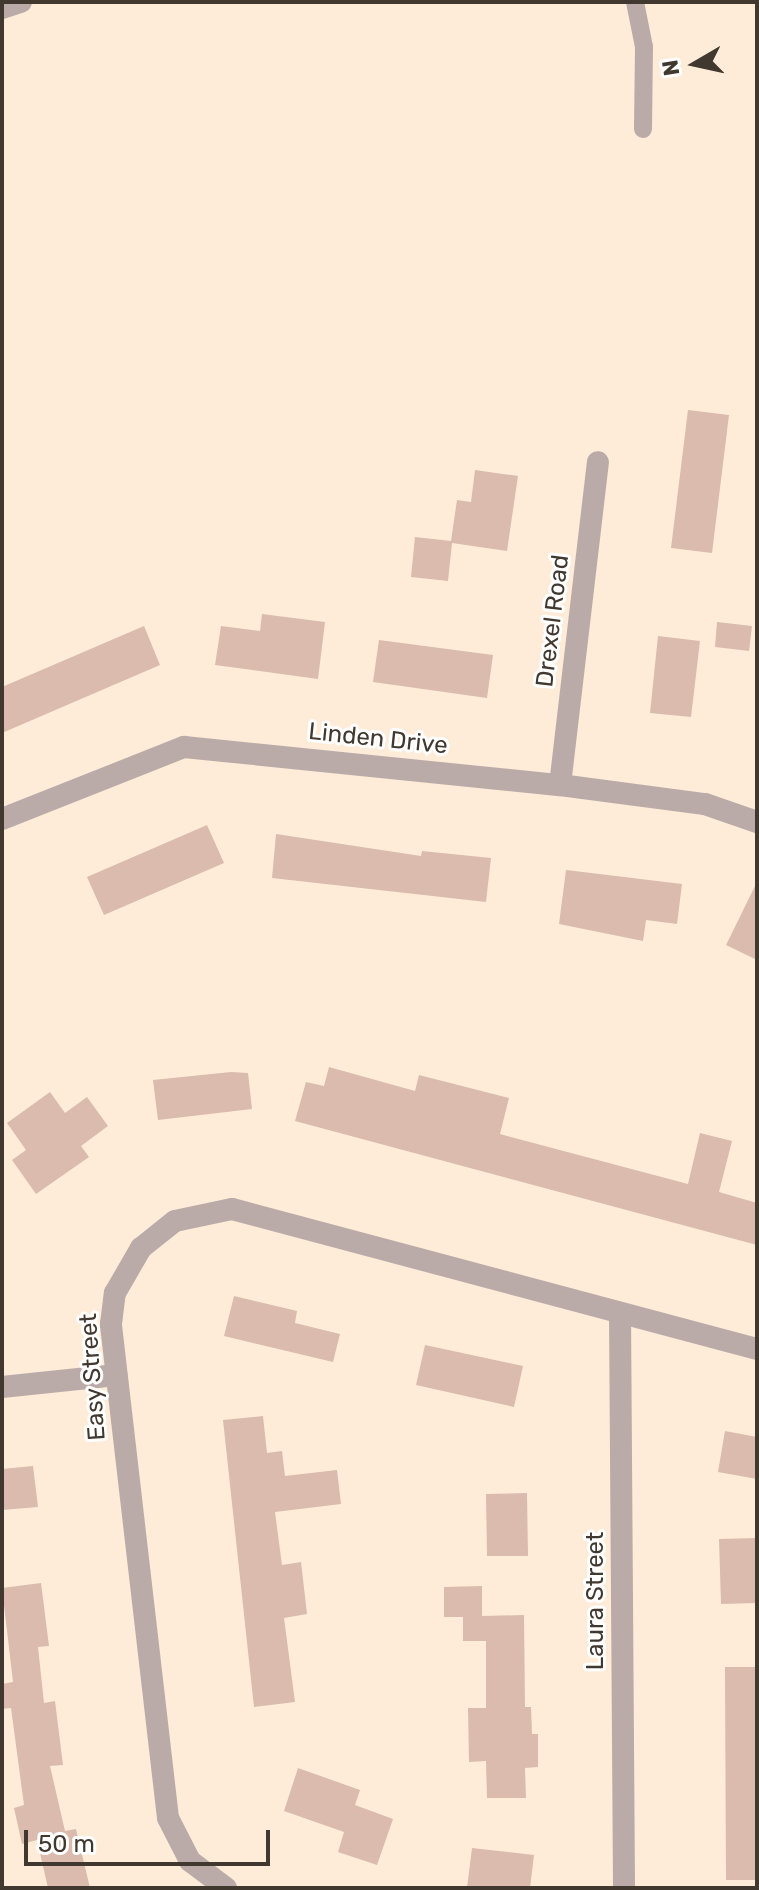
<!DOCTYPE html>
<style>
body{margin:0}
#map{position:relative;width:759px;height:1890px;overflow:hidden;background:#feecd9;font-family:Rubik,sans-serif}
div>[style]{position:absolute}
.building>*{inset:0;background:#dabbad}
.service>*{height:18px;margin:-9px;padding:0 9px;transform-origin:9px;border-radius:9px;background:#baaba8}
.minor>*{height:22px;margin:-11px;padding:0 11px;transform-origin:11px;border-radius:11px;background:#baaba8}
span{translate:-50% -50%;white-space:nowrap;text-align:center;line-height:1.15;-webkit-text-stroke:6px #fff;paint-order:stroke}
.street-label{font-size:24px;color:#41382f}
.frame{position:absolute;inset:0;border:4px solid #41382f;pointer-events:none}
.north{position:absolute;left:655px;top:24px;width:80px;height:80px;-webkit-text-stroke:6px #fff;paint-order:stroke;rotate:261deg;font-size:22px;font-weight:700;line-height:32px;text-align:center;color:#41382f}
.north::after{content:'';display:block;margin:auto;width:28px;height:36px;background:#41382f;clip-path:polygon(50% 0,100% 100%,50% 72%,0 100%)}
.scale{position:absolute;left:24px;top:1830px;width:246px;height:36px;box-sizing:border-box;border:4px solid #41382f;border-top:0;padding-left:10px;font-size:24px;line-height:28px;white-space:nowrap;color:#41382f;-webkit-text-stroke:6px #fff;paint-order:stroke}
</style>
<div id="map">
<div class="building">
<div style="clip-path:polygon(688px 410px,729px 415px,712px 553px,671px 548px)"></div>
<div style="clip-path:polygon(475px 470px,518px 476px,507px 551px,452px 543px,448px 581px,411px 577px,415px 537px,451px 541px,457px 500px,471px 502px)"></div>
<div style="clip-path:polygon(262px 614px,325px 622px,318px 679px,215px 665px,221px 626px,260px 631px)"></div>
<div style="clip-path:polygon(717px 622px,752px 626px,749px 651px,715px 647px)"></div>
<div style="clip-path:polygon(144px 626px,160px 665px,2px 733px,2px 687px)"></div>
<div style="clip-path:polygon(658px 636px,700px 641px,691px 717px,650px 713px)"></div>
<div style="clip-path:polygon(379px 640px,493px 655px,487px 698px,373px 682px)"></div>
<div style="clip-path:polygon(207px 825px,224px 863px,104px 915px,87px 877px)"></div>
<div style="clip-path:polygon(276px 834px,421px 856px,422px 851px,491px 858px,486px 902px,272px 878px)"></div>
<div style="clip-path:polygon(566px 870px,682px 884px,677px 924px,646px 920px,643px 941px,559px 924px)"></div>
<div style="clip-path:polygon(757px 882px,757px 960px,726px 945px)"></div>
<div style="clip-path:polygon(329px 1067px,415px 1091px,419px 1075px,509px 1098px,500px 1134px,688px 1184px,700px 1133px,732px 1141px,719px 1192px,757px 1203px,757px 1245px,295px 1121px,306px 1082px,324px 1086px)"></div>
<div style="clip-path:polygon(231px 1072px,248px 1073px,252px 1109px,158px 1120px,153px 1080px)"></div>
<div style="clip-path:polygon(50px 1092px,65px 1113px,87px 1097px,108px 1126px,81px 1146px,89px 1157px,36px 1194px,12px 1160px,26px 1150px,7px 1123px)"></div>
<div style="clip-path:polygon(234px 1296px,297px 1311px,295px 1323px,340px 1334px,333px 1362px,224px 1336px)"></div>
<div style="clip-path:polygon(425px 1345px,523px 1366px,514px 1407px,416px 1385px)"></div>
<div style="clip-path:polygon(263px 1416px,267px 1453px,282px 1451px,285px 1476px,337px 1470px,341px 1504px,275px 1512px,282px 1565px,301px 1562px,307px 1614px,284px 1618px,295px 1702px,254px 1707px,223px 1420px)"></div>
<div style="clip-path:polygon(725px 1431px,757px 1437px,757px 1479px,718px 1472px)"></div>
<div style="clip-path:polygon(33px 1466px,38px 1507px,2px 1510px,2px 1469px)"></div>
<div style="clip-path:polygon(527px 1493px,528px 1556px,487px 1556px,486px 1494px)"></div>
<div style="clip-path:polygon(757px 1538px,757px 1603px,721px 1604px,719px 1539px)"></div>
<div style="clip-path:polygon(41px 1583px,49px 1646px,38px 1647px,44px 1703px,55px 1701px,63px 1765px,50px 1766px,65px 1831px,76px 1829px,90px 1888px,48px 1888px,37px 1840px,22px 1844px,14px 1808px,24px 1805px,11px 1708px,2px 1709px,2px 1684px,13px 1682px,2px 1588px)"></div>
<div style="clip-path:polygon(482px 1586px,482px 1616px,524px 1615px,525px 1707px,531px 1707px,532px 1734px,538px 1734px,538px 1767px,525px 1768px,526px 1798px,487px 1798px,486px 1761px,469px 1762px,468px 1708px,486px 1708px,486px 1641px,463px 1641px,463px 1617px,444px 1617px,444px 1587px)"></div>
<div style="clip-path:polygon(725px 1667px,757px 1667px,757px 1880px,726px 1880px)"></div>
<div style="clip-path:polygon(298px 1768px,360px 1790px,355px 1805px,393px 1819px,377px 1865px,338px 1852px,344px 1832px,284px 1811px)"></div>
<div style="clip-path:polygon(472px 1848px,534px 1855px,530px 1888px,467px 1888px)"></div>
</div>
<div class="service">
<div style="left:635px;top:2px;width:46px;rotate:78.7deg"></div>
<div style="left:644px;top:47px;width:82px;rotate:90.7deg"></div>
</div>
<div class="minor">
<div style="left:2px;top:8px;width:20px;rotate:-18deg"></div>
<div style="left:560px;top:785px;width:325px;rotate:-83.3deg"></div>
<div style="left:2px;top:819px;width:196px;rotate:-21.6deg"></div>
<div style="left:184px;top:747px;width:378px;rotate:5.8deg"></div>
<div style="left:560px;top:785px;width:146px;rotate:7.5deg"></div>
<div style="left:705px;top:804px;width:55px;rotate:19.1deg"></div>
<div style="left:620px;top:1313px;width:575px;rotate:89.6deg"></div>
<div style="left:2px;top:1387px;width:115px;rotate:-6deg"></div>
<div style="left:226px;top:1888px;width:45px;rotate:-143.1deg"></div>
<div style="left:190px;top:1861px;width:48px;rotate:-117.1deg"></div>
<div style="left:168px;top:1818px;width:497px;rotate:-96.6deg"></div>
<div style="left:111px;top:1324px;width:31px;rotate:-83deg"></div>
<div style="left:115px;top:1293px;width:52px;rotate:-60deg"></div>
<div style="left:141px;top:1248px;width:43px;rotate:-38.5deg"></div>
<div style="left:175px;top:1221px;width:58px;rotate:-11.9deg"></div>
<div style="left:232px;top:1209px;width:543px;rotate:14.93deg"></div>
</div>
<div class="street-label">
<span style="left:553px;top:621px;rotate:-83deg">Drexel Road</span>
<span style="left:378px;top:739px;rotate:6deg">Linden Drive</span>
<span style="left:93px;top:1377px;rotate:-94deg">Easy Street</span>
<span style="left:596px;top:1601px;rotate:-90deg">Laura Street</span>
</div>
<div class="frame"></div>
<div class="north">N</div>
<div class="scale">50 m</div>
</div>
